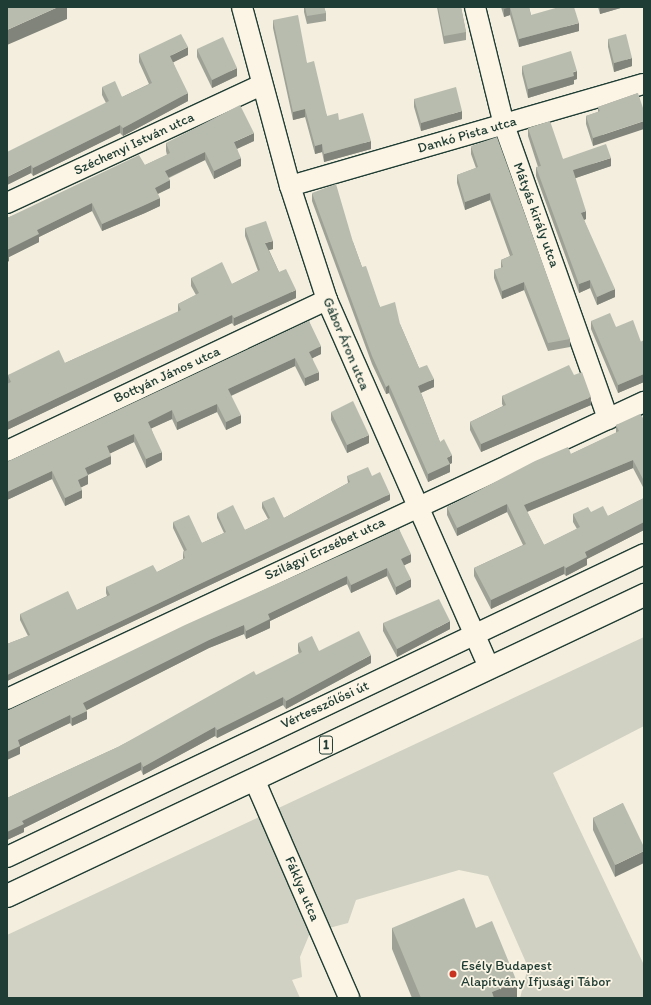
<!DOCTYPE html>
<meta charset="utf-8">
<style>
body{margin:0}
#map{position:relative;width:651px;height:1005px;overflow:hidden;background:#f3eede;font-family:Itim,sans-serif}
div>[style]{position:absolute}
.green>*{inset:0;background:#d0d1c2}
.roads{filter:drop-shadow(1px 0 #1f3d34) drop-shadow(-1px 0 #1f3d34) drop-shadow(0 1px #1f3d34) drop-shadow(0 -1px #1f3d34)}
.minor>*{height:20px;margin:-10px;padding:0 10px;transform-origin:10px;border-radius:10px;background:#fcf5e5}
.major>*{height:22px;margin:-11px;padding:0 11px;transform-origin:11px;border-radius:11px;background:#fcf5e5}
.wall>*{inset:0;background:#9ea296}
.shaded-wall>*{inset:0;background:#81847a}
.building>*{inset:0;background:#b8bcae}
.dots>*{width:11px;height:11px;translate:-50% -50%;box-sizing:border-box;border:2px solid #fcf5e5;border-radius:50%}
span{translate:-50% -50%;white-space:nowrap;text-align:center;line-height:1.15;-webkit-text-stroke:3.5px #fcf5e5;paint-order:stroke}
.shield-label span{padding:1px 3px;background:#fcf5e5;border:1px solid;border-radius:3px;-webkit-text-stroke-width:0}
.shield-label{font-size:13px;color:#1f3d34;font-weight:700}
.street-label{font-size:14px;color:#1f3d34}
.poi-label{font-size:14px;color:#1f3d34}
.left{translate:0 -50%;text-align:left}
.frame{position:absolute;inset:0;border:8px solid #1f3d34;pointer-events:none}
</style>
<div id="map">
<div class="green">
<div style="clip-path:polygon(644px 637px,644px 726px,553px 773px,644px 965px,644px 998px,520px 998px,528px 967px,488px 876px,459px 870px,356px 900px,348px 923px,310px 933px,300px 957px,302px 977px,292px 980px,300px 998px,7px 998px,7px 935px)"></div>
</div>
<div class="roads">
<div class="minor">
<div style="left:242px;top:7px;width:185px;rotate:75deg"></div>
<div style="left:290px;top:186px;width:120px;rotate:72deg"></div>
<div style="left:327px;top:300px;width:402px;rotate:66.2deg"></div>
<div style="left:475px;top:7px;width:122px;rotate:76.2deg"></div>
<div style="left:504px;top:125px;width:312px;rotate:70.5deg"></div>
<div style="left:290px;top:186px;width:368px;rotate:-16.1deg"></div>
<div style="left:7px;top:203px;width:280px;rotate:-24.9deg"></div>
<div style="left:7px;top:451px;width:354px;rotate:-25.3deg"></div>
<div style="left:7px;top:699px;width:703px;rotate:-25deg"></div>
<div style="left:254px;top:779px;width:239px;rotate:66.5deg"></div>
<div style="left:7px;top:857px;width:705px;rotate:-25.44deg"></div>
</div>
<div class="major">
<div style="left:7px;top:896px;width:705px;rotate:-25.29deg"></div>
</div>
</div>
<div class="wall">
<div style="clip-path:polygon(304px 7px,324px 7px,326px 13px,326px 21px,307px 24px,304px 12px)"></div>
<div style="clip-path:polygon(437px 7px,461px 7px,466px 32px,466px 40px,444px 44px)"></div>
<div style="clip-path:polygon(501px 7px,529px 7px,531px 15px,579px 31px,519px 47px,510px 15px,504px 17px)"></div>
<div style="clip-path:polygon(598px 7px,624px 7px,600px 14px)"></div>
<div style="clip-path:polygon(273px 20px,307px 63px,327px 116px,339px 120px,371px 149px,324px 162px,322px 152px,315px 154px,305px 117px,293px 120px,273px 28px)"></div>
<div style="clip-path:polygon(608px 39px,632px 66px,614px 72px,608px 47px)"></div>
<div style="clip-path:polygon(197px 49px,237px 76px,212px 88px,197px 57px)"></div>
<div style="clip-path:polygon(139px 54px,188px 55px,173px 62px,188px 101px,123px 136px,120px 133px,33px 176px,31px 173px,7px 185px,106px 103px,102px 95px,102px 87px,122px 97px,149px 84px,139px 62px)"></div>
<div style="clip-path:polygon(522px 66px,577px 79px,574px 80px,574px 84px,528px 98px,522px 74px)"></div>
<div style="clip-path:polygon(638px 93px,593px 146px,586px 124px,586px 116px,598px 112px,598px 107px)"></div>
<div style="clip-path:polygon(414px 99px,462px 119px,421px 131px,414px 107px)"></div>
<div style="clip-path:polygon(528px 128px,563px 159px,611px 166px,575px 178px,586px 219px,584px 220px,615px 297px,597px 305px,590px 288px,579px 293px,536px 176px,536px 167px,538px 167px,528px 136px)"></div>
<div style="clip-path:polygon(254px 141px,237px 149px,241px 166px,214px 179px,205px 160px,169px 178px,170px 188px,158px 194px,160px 206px,145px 213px,102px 231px,92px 211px,39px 237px,39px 242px,9px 257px,9px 261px,7px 262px,7px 218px,145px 165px,167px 155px,166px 151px,166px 143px)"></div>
<div style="clip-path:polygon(471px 146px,570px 339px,570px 347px,548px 351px,524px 290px,502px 299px,494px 278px,494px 270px,501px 268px,501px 260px,510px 256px,490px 200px,465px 210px,457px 183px,457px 175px,476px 168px,471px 154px)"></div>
<div style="clip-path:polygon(312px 193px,353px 242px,362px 267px,380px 307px,400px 324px,419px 368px,434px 387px,421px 393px,440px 442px,452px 463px,450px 464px,450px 472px,428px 482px,389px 393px,386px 394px,372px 364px,312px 201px)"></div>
<div style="clip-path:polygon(245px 228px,273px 249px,269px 250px,279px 272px,296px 298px,234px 326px,232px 323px,7px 430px,7px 384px,8px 383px,8px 375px,65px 363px,178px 312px,178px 304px,196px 295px,191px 286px,191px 278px,232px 284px,258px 271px,245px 236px)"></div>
<div style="clip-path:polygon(309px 321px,321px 354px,312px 358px,319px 380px,305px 386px,295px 366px,231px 396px,241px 423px,226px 430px,217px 412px,177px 430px,172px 419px,151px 428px,162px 460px,146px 468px,134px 442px,110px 453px,111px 464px,88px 475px,88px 484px,81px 487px,82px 498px,65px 506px,52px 479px,7px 500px,7px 462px)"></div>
<div style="clip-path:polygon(591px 321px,616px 327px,641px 342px,644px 340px,644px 382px,618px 393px,591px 329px)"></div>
<div style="clip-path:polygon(574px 375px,591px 405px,481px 452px,470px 430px,470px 422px,503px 406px,502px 404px,502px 396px)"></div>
<div style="clip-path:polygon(331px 412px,369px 443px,347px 453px,331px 420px)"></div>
<div style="clip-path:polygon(643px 418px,644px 418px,644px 489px,633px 468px,527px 512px,544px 545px,577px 529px,573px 522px,573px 514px,591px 512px,608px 516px,644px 498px,644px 530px,587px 559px,587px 565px,566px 576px,564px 574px,491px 609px,474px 576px,474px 568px,523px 545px,507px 512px,457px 536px,447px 515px,447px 507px,571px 454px,616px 433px,616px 425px)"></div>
<div style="clip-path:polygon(347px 476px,372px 476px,390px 500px,7px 681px,7px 644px,28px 636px,20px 620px,20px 614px,77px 610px,107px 596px,106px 593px,106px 587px,157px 572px,183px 559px,183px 552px,184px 551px,173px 528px,173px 522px,202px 543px,224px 533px,217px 518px,217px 513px,245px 530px,268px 519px,262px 508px,262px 502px,284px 518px,348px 483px)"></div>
<div style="clip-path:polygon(399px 529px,411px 562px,404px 565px,411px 587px,396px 595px,387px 576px,351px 593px,347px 584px,270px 621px,270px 628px,246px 639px,244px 634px,209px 648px,86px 710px,87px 719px,72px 726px,70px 723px,20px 747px,20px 754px,7px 711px)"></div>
<div style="clip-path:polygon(383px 623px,450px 629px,397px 657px,383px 631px)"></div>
<div style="clip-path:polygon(298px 643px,319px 651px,371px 663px,286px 709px,283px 705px,217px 738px,215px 736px,143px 775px,141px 770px,24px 828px,24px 832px,7px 840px,7px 798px,118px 747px,299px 654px,298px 651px)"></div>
<div style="clip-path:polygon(623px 803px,615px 877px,593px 830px,593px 818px)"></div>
<div style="clip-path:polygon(392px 928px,476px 928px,517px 998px,412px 998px,392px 949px)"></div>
</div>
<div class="shaded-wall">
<div style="clip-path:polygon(58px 7px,67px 7px,67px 19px,7px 45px,7px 30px)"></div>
<div style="clip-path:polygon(510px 7px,510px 15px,504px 17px,504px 9px)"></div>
<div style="clip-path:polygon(600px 7px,624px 7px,600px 14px)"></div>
<div style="clip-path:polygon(579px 23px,579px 31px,519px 47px,519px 39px)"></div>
<div style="clip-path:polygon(188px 47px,188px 55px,170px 64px,170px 56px)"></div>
<div style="clip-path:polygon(632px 58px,632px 66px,614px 72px,614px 63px)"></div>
<div style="clip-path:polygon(237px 68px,237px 76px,212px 88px,212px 80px)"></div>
<div style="clip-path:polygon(577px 71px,577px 79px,574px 80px,574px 84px,528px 98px,528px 89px)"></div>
<div style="clip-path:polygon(188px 93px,188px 101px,123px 136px,123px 128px)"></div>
<div style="clip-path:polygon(305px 109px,305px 117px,293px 120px,293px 112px)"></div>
<div style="clip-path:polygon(462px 111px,462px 119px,421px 131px,421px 123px)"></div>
<div style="clip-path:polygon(644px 121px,644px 129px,593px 146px,593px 138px)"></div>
<div style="clip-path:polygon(120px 125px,120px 133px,33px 176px,33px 168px)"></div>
<div style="clip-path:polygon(254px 133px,254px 141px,234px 150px,234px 142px)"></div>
<div style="clip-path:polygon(371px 141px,371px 149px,324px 162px,324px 154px)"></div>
<div style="clip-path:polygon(322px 144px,322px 152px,315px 154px,315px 146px)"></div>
<div style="clip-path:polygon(205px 152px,205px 160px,165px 179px,165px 171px)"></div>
<div style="clip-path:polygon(241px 158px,241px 166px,214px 179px,214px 171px)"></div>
<div style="clip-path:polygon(611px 158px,611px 166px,573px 179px,573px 170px)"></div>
<div style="clip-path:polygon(31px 165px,31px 173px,7px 185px,7px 177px)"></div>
<div style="clip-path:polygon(170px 180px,170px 188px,155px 195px,155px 188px)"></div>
<div style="clip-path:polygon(490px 193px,490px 200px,465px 210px,465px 202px)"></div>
<div style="clip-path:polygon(160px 198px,160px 206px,145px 213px,102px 231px,102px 224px)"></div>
<div style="clip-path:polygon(92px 203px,92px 211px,39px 237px,39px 242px,9px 257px,9px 261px,7px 262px,7px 250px,37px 230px)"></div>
<div style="clip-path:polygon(586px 211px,586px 219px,581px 221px,581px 213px)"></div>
<div style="clip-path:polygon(273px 241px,273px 249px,265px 251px,265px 243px)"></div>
<div style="clip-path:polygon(590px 280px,590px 288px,579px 293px,579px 284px)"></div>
<div style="clip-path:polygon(524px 282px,524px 290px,502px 299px,502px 291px)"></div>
<div style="clip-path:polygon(615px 289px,615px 297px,597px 305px,597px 297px)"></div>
<div style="clip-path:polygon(296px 290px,296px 298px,234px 326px,234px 318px)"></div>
<div style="clip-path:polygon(232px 315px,232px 323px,7px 430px,7px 422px)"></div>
<div style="clip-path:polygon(321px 346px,321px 354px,309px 360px,309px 352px)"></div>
<div style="clip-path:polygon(295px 358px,295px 366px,228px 397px,228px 389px)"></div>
<div style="clip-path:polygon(319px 372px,319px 380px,305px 386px,305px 378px)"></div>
<div style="clip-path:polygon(644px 374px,644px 382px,618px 393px,618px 385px)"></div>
<div style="clip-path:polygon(434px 379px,434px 387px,418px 394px,418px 386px)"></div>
<div style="clip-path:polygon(389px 385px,389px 393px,386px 394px,386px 387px)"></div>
<div style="clip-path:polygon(591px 397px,591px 405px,481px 452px,481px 444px)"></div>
<div style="clip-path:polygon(217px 404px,217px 412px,177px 430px,177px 422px)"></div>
<div style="clip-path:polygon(172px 410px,172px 419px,148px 430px,148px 422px)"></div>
<div style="clip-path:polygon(241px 415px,241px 423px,226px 430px,226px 422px)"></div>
<div style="clip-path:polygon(134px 434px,134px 442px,107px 455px,107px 446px)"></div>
<div style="clip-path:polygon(369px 435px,369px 443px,347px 453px,347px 445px)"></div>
<div style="clip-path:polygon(162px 452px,162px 460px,146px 468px,146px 459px)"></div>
<div style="clip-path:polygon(452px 455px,452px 463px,450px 464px,450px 472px,428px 482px,428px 474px,447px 458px)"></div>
<div style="clip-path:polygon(111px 456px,111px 464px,85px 476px,85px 468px)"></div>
<div style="clip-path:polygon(633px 460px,633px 468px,524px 513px,524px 505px)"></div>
<div style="clip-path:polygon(52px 471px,52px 479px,7px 500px,7px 492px)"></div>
<div style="clip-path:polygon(88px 475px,88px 484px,78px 489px,78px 480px)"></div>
<div style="clip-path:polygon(82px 490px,82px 498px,65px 506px,65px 498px)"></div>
<div style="clip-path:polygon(390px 494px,390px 500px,7px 681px,7px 675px)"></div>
<div style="clip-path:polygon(507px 504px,507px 512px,457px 536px,457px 528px)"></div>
<div style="clip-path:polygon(644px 522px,644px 530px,587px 559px,587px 565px,566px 576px,566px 568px,585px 552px)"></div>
<div style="clip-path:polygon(411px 554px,411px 562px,401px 567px,401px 559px)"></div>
<div style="clip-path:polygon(564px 566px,564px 574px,491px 609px,491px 600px)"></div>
<div style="clip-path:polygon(387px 568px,387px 576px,351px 593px,351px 585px)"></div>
<div style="clip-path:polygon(347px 576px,347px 584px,270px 621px,270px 628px,246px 639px,246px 631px,268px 614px)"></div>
<div style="clip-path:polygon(411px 579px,411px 587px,396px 595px,396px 587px)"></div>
<div style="clip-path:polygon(450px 621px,450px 629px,397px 657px,397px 649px)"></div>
<div style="clip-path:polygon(244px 625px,244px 634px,209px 648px,83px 712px,83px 703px,209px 640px)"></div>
<div style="clip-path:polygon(371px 655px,371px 663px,286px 709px,286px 701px)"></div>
<div style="clip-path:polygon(283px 697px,283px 705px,217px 738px,217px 730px)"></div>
<div style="clip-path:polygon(87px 711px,87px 719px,72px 726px,72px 718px)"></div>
<div style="clip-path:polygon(70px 715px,70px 723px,20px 747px,20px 754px,7px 760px,7px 752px,18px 740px)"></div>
<div style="clip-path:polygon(215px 727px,215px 736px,143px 775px,143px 767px)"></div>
<div style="clip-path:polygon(141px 762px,141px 770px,24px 828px,24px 832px,7px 840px,7px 832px,22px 821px)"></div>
<div style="clip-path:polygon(644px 851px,644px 863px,615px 877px,615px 865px)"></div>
<div style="clip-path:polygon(517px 982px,517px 998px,492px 998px,492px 992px)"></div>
</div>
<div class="building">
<div style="clip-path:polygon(7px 7px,58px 7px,7px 30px)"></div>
<div style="clip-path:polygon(305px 7px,324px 7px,326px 13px,307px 16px)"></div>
<div style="clip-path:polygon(438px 7px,461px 7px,466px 32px,444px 36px)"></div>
<div style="clip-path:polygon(510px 7px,529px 7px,531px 15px,559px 7px,574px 7px,579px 23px,519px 39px)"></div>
<div style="clip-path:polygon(298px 15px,307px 63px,314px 61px,327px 116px,338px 113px,339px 120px,363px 113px,371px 141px,324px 154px,322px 144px,315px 146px,305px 109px,293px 112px,273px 20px)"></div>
<div style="clip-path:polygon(181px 34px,188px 47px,170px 56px,188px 93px,123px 128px,120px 125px,33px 168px,31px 165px,7px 177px,7px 152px,109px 101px,102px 87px,115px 81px,122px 97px,152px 83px,139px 54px)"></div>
<div style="clip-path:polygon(626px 34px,632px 58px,614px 63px,608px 39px)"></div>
<div style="clip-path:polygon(223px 37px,237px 68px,212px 80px,197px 49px)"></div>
<div style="clip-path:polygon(571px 51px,577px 71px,573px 72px,574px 76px,528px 89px,522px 66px)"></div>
<div style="clip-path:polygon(456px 87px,462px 111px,421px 123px,414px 99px)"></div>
<div style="clip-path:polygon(638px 93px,644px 111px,644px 121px,593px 138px,586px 116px,600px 111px,598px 107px)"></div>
<div style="clip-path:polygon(240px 105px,254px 133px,234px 142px,241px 158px,214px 171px,205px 152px,165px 171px,170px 180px,155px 188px,160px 198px,145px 205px,102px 224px,92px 203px,37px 230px,39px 234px,7px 250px,7px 218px,139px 155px,145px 165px,170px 153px,166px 143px)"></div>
<div style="clip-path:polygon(550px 121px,563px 159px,606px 144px,611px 158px,573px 170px,586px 211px,581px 213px,615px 289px,597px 297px,590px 280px,579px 284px,536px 167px,541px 166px,528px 128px)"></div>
<div style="clip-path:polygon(497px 137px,570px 339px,548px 343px,524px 282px,502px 291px,494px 270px,503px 267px,501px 260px,513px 255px,490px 193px,465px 202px,457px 175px,478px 167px,471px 146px)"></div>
<div style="clip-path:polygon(336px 184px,353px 242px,362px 267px,366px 266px,380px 307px,395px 302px,400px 324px,419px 368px,427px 365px,434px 379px,418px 386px,440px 442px,444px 439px,452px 455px,447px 458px,450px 464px,428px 474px,389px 385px,386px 387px,372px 356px,312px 193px)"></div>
<div style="clip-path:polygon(266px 221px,273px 241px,265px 243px,279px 272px,286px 269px,296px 290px,234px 318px,232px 315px,7px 422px,7px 384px,11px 382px,8px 375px,59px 350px,65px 363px,181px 310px,178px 304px,199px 293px,191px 278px,222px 262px,232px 284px,260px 270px,245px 228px)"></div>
<div style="clip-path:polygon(610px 313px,616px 327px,633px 320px,641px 342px,644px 340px,644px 374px,618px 385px,591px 321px)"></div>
<div style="clip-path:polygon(309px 321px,321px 346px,309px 352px,319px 372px,305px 378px,295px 358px,228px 389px,241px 415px,226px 422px,217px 404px,177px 422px,172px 410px,148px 422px,162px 452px,146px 459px,134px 434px,107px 446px,111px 456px,85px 468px,88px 475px,78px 480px,82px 490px,65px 498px,52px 471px,7px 492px,7px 462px)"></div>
<div style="clip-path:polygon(569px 365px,574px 375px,582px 372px,591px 397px,481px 444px,470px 422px,506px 405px,502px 396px)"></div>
<div style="clip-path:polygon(353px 401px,369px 435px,347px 445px,331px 412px)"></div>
<div style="clip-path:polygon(640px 414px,643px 418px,644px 418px,644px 481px,633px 460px,524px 505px,544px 545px,580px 527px,573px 514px,588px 507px,591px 512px,603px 506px,608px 516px,644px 498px,644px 522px,585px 552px,587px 557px,566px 568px,564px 566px,491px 600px,474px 568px,526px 544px,507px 504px,457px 528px,447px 507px,535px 461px,568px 447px,571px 454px,619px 431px,616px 425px)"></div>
<div style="clip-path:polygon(368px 467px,372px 476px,380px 472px,390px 494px,7px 675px,7px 644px,30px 635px,20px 614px,68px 591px,77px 610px,110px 595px,106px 587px,153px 565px,157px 572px,185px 558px,183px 552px,187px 550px,173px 522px,189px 515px,202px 543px,226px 532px,217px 513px,233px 505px,245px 530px,270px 518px,262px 502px,274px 497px,284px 518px,350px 482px,347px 476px)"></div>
<div style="clip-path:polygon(399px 529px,411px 554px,401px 559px,411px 579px,396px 587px,387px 568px,351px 585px,347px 576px,268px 614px,270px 619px,246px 631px,244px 625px,209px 640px,83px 703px,87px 711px,72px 718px,70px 715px,18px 740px,20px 746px,7px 752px,7px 711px,185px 625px)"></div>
<div style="clip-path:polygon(439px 599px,450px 621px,397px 649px,383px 623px)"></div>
<div style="clip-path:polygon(359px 631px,371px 655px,286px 701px,283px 697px,217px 730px,215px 727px,143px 767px,141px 762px,22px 821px,24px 824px,7px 832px,7px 798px,118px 747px,254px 671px,256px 675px,302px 652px,298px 643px,312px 636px,319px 651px)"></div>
<div style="clip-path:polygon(623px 803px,644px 847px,644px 851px,615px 865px,593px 818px)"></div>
<div style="clip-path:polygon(464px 898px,476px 928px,492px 921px,517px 982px,492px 992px,494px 998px,421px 998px,392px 928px)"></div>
</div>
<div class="dots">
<div style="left:453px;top:974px;background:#c8321e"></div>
</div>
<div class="shield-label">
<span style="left:326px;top:745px">1</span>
</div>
<div class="street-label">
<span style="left:467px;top:135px;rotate:-16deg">Dankó Pista utca</span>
<span style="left:134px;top:144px;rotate:-25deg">Széchenyi István utca</span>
<span style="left:536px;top:215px;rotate:70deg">Mátyás király utca</span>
<span style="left:346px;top:344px;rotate:67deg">Gábor Áron utca</span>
<span style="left:167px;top:375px;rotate:-25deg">Bottyán János utca</span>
<span style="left:325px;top:549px;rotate:-25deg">Szilágyi Erzsébet utca</span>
<span style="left:325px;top:705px;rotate:-25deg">Vértesszőlősi út</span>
<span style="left:302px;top:889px;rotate:67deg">Fáklya utca</span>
</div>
<div class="poi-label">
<span class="left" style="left:461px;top:974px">Esély Budapest<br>Alapítvány Ifjusági Tábor</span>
</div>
<div class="frame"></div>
</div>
